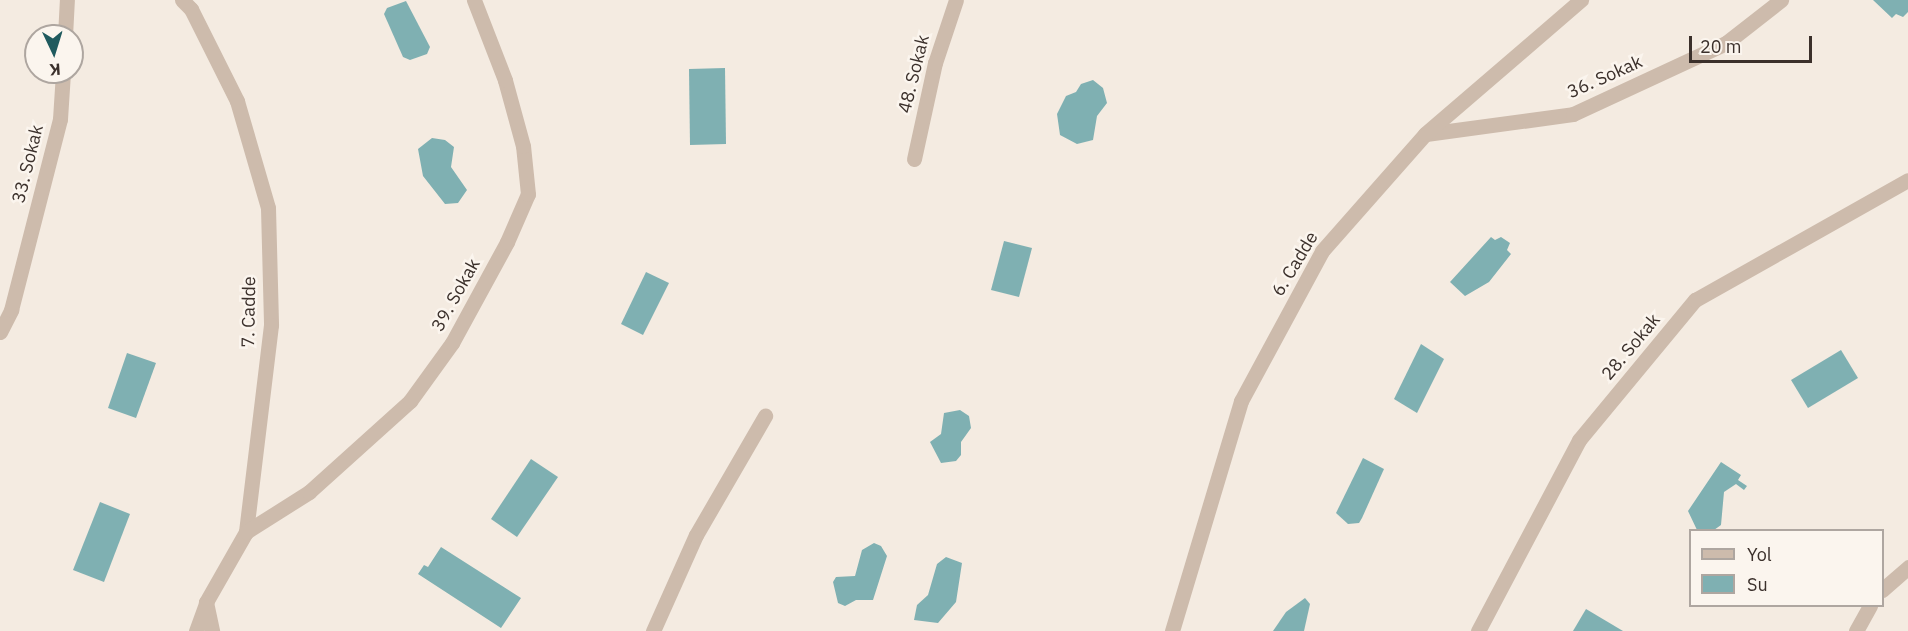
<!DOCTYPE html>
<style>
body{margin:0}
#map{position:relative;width:1908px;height:631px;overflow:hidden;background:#f4ebe1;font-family:"IBM Plex Sans",sans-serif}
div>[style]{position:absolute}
.water>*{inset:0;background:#7fb0b2}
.minor>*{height:15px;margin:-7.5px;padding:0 7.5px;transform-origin:7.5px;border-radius:7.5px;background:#cdbbac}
span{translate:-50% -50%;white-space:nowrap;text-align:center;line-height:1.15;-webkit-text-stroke:5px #fbf5ee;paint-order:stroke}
.street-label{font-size:18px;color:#3b302b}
.legend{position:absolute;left:1689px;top:529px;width:195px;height:78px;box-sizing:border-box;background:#fbf5ee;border:2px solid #aea6a0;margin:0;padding:8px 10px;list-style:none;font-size:18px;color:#3b302b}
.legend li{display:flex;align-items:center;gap:12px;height:30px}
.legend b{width:30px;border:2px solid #aea6a0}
.north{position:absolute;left:24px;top:24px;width:60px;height:60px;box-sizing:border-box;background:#fbf5ee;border:2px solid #aea6a0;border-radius:50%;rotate:176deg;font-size:16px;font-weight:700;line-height:24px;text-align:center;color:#3b302b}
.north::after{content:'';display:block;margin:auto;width:21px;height:27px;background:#1f5a5e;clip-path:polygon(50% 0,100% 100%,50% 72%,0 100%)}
.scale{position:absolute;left:1689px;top:36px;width:123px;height:27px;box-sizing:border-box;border:3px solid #3b302b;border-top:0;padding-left:8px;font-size:18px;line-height:21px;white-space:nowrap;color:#3b302b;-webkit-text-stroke:4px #fbf5ee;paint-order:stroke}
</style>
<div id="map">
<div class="water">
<div style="clip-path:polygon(1873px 0,1908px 0,1908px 12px,1903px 17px,1896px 14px,1892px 18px)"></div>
<div style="clip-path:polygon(406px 1px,430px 47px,427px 54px,410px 60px,403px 57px,384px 14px,387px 8px)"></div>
<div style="clip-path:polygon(725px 68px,726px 144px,690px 145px,689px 69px)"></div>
<div style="clip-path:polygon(1093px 80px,1103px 88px,1107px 103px,1097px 116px,1093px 140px,1077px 144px,1060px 135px,1057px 114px,1066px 96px,1076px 92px,1081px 84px)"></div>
<div style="clip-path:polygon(432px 138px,445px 140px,454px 147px,451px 167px,467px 190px,458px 203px,445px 204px,423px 176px,418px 149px)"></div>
<div style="clip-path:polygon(1491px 237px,1495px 240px,1501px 237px,1510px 243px,1507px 250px,1511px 254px,1489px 282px,1465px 296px,1450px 282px)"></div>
<div style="clip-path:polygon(1004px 241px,1032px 248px,1019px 297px,991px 290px)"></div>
<div style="clip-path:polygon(646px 272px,669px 283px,643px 335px,621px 324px)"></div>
<div style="clip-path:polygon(1421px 344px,1444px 359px,1417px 413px,1394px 399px)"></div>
<div style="clip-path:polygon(1841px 350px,1858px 378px,1808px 408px,1791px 380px)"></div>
<div style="clip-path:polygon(127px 353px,156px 363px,136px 418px,108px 408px)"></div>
<div style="clip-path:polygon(960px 410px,969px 416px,971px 428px,961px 442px,961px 455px,956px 461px,941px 463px,930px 442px,941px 434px,944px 413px)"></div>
<div style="clip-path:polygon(1363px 458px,1384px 469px,1362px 518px,1359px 523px,1348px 524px,1336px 513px)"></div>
<div style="clip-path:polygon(531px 459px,558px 477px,517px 537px,491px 519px)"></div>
<div style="clip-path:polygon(1721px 462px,1741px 475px,1738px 480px,1747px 486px,1744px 490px,1736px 484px,1724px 492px,1721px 525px,1714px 530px,1697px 530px,1688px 511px)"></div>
<div style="clip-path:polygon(100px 502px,130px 514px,104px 582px,73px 570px)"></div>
<div style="clip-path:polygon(874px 543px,881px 546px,887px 556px,873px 600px,856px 600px,845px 606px,838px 603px,833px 582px,836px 577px,855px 576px,862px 550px)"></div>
<div style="clip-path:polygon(441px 547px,521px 598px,501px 628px,418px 574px,424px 565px,428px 567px)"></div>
<div style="clip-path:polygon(946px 557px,962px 563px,956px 602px,938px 623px,914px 620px,917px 605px,928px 595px,937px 564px)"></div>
<div style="clip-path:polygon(1305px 598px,1310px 604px,1304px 631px,1273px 631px,1286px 612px)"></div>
<div style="clip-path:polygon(1586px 609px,1623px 631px,1573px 631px)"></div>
</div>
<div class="minor">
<div style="left:182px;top:0;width:13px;rotate:45deg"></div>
<div style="left:191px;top:9px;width:103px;rotate:63.4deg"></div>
<div style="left:237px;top:101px;width:111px;rotate:73.8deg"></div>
<div style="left:268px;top:208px;width:117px;rotate:88.5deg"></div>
<div style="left:271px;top:325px;width:209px;rotate:96.9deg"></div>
<div style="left:246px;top:532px;width:81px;rotate:119.7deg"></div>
<div style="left:206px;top:602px;width:30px;rotate:78deg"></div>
<div style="left:65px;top:36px;width:36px;rotate:-87deg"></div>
<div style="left:1426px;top:134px;width:148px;rotate:-7.7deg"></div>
<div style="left:1573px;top:114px;width:169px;rotate:-24.9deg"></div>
<div style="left:1726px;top:43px;width:70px;rotate:-38deg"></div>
<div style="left:914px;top:159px;width:98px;rotate:-77.7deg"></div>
<div style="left:935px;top:63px;width:66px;rotate:-71.6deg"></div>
<div style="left:0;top:332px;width:25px;rotate:-63deg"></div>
<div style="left:11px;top:310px;width:197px;rotate:-75.6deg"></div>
<div style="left:60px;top:119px;width:47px;rotate:-86.3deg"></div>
<div style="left:246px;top:532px;width:75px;rotate:-32.4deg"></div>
<div style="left:309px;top:492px;width:136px;rotate:-42deg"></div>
<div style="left:410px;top:401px;width:72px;rotate:-54.1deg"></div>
<div style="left:452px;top:343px;width:115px;rotate:-61.4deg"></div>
<div style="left:507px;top:242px;width:52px;rotate:-66.4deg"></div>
<div style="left:528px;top:194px;width:48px;rotate:-95.9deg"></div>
<div style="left:523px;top:146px;width:68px;rotate:-105.3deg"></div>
<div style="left:505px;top:80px;width:86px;rotate:-111.2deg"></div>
<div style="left:1882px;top:590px;width:35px;rotate:-41deg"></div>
<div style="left:196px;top:631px;width:30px;rotate:-70deg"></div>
<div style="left:653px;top:631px;width:105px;rotate:-65.9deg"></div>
<div style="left:696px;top:535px;width:138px;rotate:-59.9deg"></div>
<div style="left:1172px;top:631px;width:240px;rotate:-73.3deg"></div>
<div style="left:1241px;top:401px;width:170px;rotate:-61.6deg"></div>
<div style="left:1322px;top:251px;width:156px;rotate:-48.6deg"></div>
<div style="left:1425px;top:134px;width:206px;rotate:-40.7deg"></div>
<div style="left:1478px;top:631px;width:216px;rotate:-62.1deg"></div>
<div style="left:1579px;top:440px;width:182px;rotate:-50.4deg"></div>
<div style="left:1695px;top:300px;width:244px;rotate:-29.4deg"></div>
<div style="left:1856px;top:631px;width:29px;rotate:-61deg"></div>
</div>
<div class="street-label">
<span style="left:914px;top:74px;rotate:-76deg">48. Sokak</span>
<span style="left:1605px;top:77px;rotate:-24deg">36. Sokak</span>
<span style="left:28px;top:164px;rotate:-76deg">33. Sokak</span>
<span style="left:1295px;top:264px;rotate:-59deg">6. Cadde</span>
<span style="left:456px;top:295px;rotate:-61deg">39. Sokak</span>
<span style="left:249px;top:312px;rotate:-89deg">7. Cadde</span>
<span style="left:1631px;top:347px;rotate:-50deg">28. Sokak</span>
</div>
<ul class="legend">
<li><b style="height:8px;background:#cdbbac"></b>Yol</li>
<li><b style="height:16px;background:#7fb0b2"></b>Su</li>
</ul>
<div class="north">K</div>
<div class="scale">20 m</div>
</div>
